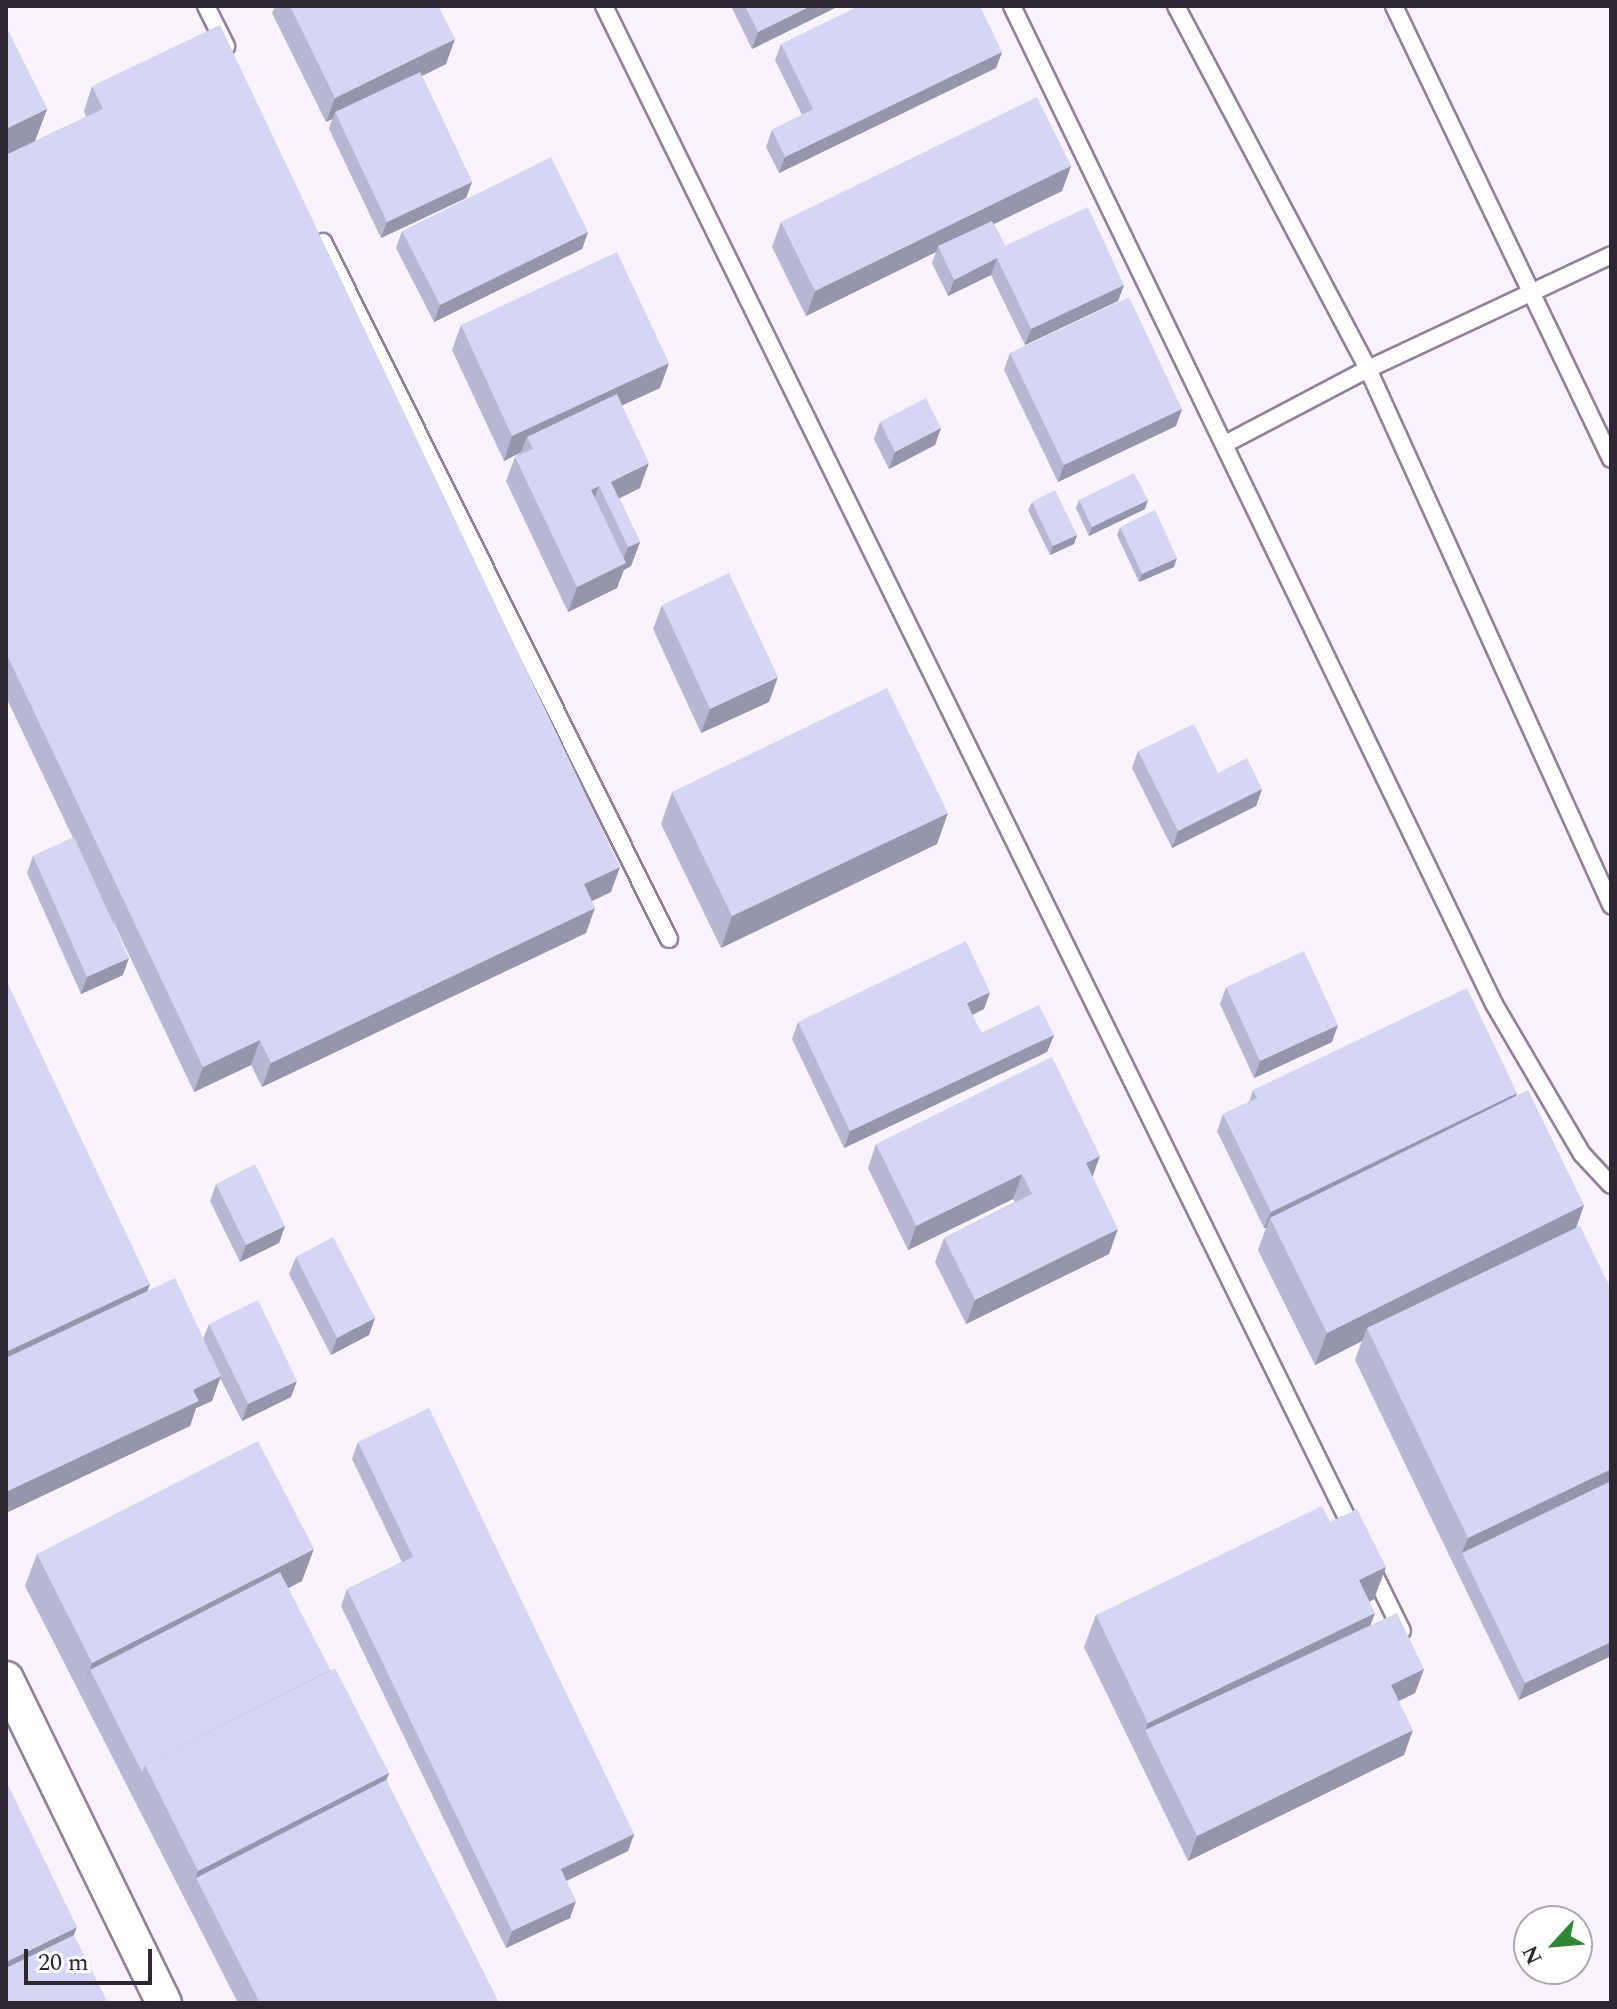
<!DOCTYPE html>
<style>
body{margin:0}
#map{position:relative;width:1617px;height:2009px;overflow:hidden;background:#faf2fd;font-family:Spectral,serif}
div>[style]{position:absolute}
.roads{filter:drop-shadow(2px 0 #93819b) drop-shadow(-2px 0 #93819b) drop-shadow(0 2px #93819b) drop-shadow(0 -2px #93819b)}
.lane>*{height:16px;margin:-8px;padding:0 8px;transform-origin:8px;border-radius:8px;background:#fff}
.street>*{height:34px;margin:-17px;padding:0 17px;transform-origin:17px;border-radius:17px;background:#fff}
.wall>*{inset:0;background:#b7b7d2}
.shaded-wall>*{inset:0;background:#9595ab}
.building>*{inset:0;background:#d5d5f4}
span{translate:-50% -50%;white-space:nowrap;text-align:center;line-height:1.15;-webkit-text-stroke:7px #fff;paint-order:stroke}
.frame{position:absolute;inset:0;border:8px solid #2e2731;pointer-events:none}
.north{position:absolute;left:1513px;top:1905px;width:80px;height:80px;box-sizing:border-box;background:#fff;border:2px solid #aba9ad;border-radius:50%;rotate:244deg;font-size:22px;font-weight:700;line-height:32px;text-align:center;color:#2e2731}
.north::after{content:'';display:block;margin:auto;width:28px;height:36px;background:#318633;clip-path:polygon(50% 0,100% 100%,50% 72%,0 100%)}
.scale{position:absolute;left:24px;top:1949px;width:128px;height:36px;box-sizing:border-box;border:4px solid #2e2731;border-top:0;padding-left:10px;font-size:24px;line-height:28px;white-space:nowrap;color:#2e2731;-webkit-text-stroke:6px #fff;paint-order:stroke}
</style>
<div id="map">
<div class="roads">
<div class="lane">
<div style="left:206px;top:6px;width:45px;rotate:63.4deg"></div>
<div style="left:604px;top:6px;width:1703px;rotate:63.83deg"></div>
<div style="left:1012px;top:6px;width:1108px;rotate:64.22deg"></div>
<div style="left:1494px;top:1004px;width:174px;rotate:59.6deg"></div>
<div style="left:1582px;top:1154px;width:42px;rotate:46.9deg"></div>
<div style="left:1176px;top:6px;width:411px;rotate:62.1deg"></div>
<div style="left:1368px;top:369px;width:589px;rotate:65.61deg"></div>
<div style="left:1394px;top:6px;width:502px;rotate:64.4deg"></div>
<div style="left:323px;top:242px;width:778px;rotate:63.6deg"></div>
<div style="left:1225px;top:444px;width:161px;rotate:-27.7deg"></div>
<div style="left:1368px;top:369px;width:268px;rotate:-25.1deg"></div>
<div style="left:1370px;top:1566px;width:72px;rotate:63.8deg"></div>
</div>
<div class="street">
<div style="left:6px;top:1679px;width:360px;rotate:64deg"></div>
</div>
</div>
<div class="wall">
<div style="clip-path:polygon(275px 6px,438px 6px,446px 64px,422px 76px,472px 182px,466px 198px,381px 238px,329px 129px,332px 119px,326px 122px,272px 13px)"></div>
<div style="clip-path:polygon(731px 6px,839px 6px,752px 49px)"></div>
<div style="clip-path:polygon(6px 27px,47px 109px,35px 141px,86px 117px,84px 111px,92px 86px,611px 892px,592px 901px,586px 933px,262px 1087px,251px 1065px,194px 1092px,113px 921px,123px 975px,81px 994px,27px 873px,33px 856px,73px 838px,6px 697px)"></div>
<div style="clip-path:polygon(781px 44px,1002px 52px,996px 68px,779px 173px,766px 147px,772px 130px,802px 115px,775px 60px)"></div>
<div style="clip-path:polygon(1071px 166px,1062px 191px,994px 224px,1005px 246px,1124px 285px,1118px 301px,1025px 345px,991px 275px,948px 296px,932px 263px,936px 252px,806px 316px,772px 247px,781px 222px)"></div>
<div style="clip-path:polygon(402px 231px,588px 232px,582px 249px,434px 322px,396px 248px)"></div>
<div style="clip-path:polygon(461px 325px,660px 388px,622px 405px,640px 488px,619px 498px,640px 542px,631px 566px,623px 570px,617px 588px,568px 612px,506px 481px,515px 457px,521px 452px,504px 461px,452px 350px)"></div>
<div style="clip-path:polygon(1010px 353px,1182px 409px,1176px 426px,1058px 482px,1004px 370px)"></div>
<div style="clip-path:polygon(880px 422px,941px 428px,935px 445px,889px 469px,874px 439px)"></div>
<div style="clip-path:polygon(1079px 500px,1145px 509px,1089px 536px,1076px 508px)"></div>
<div style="clip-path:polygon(1032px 502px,1077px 535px,1074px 544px,1050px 555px,1028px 510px)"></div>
<div style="clip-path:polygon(1120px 527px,1174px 567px,1139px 582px,1117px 535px)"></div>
<div style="clip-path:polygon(662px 605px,769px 702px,701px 733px,653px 629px)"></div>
<div style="clip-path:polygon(1138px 751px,1218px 773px,1262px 789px,1256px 806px,1172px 848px,1132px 768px)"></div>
<div style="clip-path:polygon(672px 792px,937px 844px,721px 948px,661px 824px)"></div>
<div style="clip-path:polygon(6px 980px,147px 1291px,203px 1339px,209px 1324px,291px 1397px,242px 1421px,220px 1378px,212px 1401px,196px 1408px,190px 1426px,6px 1513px)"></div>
<div style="clip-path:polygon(1226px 987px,1332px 1042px,1254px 1078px,1220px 1004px)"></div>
<div style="clip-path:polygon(984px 1009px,972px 1015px,981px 1033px,1054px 1035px,1047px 1052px,844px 1148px,792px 1039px,798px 1022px)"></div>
<div style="clip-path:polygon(1253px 1090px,1516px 1096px,1584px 1205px,1576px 1228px,1611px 1656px,1519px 1700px,1355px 1360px,1362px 1341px,1315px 1365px,1258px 1250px,1266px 1228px,1264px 1228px,1217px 1131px,1223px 1114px,1249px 1102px)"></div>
<div style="clip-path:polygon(876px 1144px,1092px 1177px,1109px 1254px,966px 1324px,935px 1262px,944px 1238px,1015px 1202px,1013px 1199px,908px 1250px,868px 1168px)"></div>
<div style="clip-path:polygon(216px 1184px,285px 1226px,279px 1243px,240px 1262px,210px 1201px)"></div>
<div style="clip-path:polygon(296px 1257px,375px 1318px,369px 1335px,331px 1355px,289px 1274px)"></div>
<div style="clip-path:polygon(358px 1442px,634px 1834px,628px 1851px,567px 1881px,570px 1918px,506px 1948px,341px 1606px,347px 1589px,402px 1562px,352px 1459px)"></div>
<div style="clip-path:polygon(1330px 1522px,1386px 1567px,1374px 1599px,1369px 1602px,1371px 1625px,1424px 1669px,1415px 1693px,1399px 1701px,1404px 1755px,1188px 1861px,1084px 1647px,1096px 1615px)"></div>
<div style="clip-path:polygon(37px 1554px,302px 1581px,288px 1588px,330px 1670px,389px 1773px,386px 1780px,499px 2003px,238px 2003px,25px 1586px)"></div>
</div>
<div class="shaded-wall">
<div style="clip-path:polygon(811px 6px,839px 6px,752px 49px,758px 32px)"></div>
<div style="clip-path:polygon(455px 39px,446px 64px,337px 117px,335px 112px,332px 119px,326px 122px,335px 98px)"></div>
<div style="clip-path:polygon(1002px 52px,996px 68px,779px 173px,785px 157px)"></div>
<div style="clip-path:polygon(47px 109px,35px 141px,6px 155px,6px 129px)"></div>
<div style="clip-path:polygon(1071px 166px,1062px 191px,940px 250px,938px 246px,936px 252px,806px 316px,815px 291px)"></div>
<div style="clip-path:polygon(472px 182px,466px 198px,381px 238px,387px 222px)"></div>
<div style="clip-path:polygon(588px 232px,582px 249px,434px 322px,440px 305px)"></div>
<div style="clip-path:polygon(997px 258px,991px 275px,948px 296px,954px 280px)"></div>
<div style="clip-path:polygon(1124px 285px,1118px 301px,1025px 345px,1031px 329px)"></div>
<div style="clip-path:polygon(669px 363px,660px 388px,532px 447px,527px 437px,521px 452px,504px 461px,512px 436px)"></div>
<div style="clip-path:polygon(1182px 409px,1176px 426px,1058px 482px,1064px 465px)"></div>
<div style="clip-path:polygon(941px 428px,935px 445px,889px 469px,895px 452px)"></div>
<div style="clip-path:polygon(649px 463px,640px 488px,608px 504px,611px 482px)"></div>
<div style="clip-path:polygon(599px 486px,590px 511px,591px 490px)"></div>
<div style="clip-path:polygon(1148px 500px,1145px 509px,1089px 536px,1092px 527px)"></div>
<div style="clip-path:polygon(1077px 535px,1074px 544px,1050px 555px,1053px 546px)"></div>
<div style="clip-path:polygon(640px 542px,631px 566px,624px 570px,617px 588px,568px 612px,577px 587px,621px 565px,628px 547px)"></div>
<div style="clip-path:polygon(1177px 558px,1174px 567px,1139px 582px,1142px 574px)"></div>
<div style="clip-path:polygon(778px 677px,769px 702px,701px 733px,710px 709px)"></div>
<div style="clip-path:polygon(1262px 789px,1256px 806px,1172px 848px,1178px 831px)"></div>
<div style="clip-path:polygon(948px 813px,937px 844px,721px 948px,732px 916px)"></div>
<div style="clip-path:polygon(620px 867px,611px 892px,575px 909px,584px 884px)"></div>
<div style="clip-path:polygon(595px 908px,586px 933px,262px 1087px,271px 1063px)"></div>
<div style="clip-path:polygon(129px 958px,123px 975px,81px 994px,87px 977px)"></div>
<div style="clip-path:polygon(990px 992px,984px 1009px,961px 1020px,967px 1003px)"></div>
<div style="clip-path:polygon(1338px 1025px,1332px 1042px,1254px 1078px,1260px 1061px)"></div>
<div style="clip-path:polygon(1054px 1035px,1047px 1052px,844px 1148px,850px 1131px)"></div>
<div style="clip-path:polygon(260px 1040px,251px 1065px,194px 1092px,203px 1067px)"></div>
<div style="clip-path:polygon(1517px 1093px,1511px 1110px,1270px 1218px,1266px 1228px,1264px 1228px,1271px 1212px)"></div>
<div style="clip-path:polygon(1100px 1156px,1091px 1181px,1086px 1163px)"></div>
<div style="clip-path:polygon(1022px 1174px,1013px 1199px,908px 1250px,916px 1226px)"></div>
<div style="clip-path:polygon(1584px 1205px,1573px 1237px,1367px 1328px,1362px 1341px,1315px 1365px,1327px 1333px)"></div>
<div style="clip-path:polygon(285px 1226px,279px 1243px,240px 1262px,246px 1245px)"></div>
<div style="clip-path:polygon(1118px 1229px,1109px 1254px,966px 1324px,975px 1300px)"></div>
<div style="clip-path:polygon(150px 1284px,138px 1316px,6px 1378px,6px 1352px)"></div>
<div style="clip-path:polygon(375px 1318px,369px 1335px,331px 1355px,337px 1338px)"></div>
<div style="clip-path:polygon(221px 1376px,212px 1401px,196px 1408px,190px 1426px,6px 1513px,6px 1492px,193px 1390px)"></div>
<div style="clip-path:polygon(297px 1381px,291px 1397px,242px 1421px,248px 1404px)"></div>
<div style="clip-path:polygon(1611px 1469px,1611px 1495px,1462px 1553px,1468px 1538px)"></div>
<div style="clip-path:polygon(314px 1549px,302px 1581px,98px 1686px,90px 1670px,81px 1695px,92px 1663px)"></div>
<div style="clip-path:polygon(1386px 1567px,1374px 1599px,1348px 1612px,1359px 1580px)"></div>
<div style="clip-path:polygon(1375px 1613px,1363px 1645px,1145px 1730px,1136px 1755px,1148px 1723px)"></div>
<div style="clip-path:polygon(1611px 1642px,1611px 1656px,1519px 1700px,1525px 1683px)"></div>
<div style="clip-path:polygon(1424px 1669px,1415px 1693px,1382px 1709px,1391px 1685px)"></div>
<div style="clip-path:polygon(1413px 1730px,1404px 1755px,1188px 1861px,1197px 1836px)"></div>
<div style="clip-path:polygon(389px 1773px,377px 1805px,196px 1878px,187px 1902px,198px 1871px)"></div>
<div style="clip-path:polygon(634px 1834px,628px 1851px,555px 1886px,561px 1869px)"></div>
<div style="clip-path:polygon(576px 1901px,570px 1918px,506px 1948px,512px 1931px)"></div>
<div style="clip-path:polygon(77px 1927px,65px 1959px,6px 1988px,6px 1962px)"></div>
</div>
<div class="building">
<div style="clip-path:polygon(290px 6px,438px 6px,455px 39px,335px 98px)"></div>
<div style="clip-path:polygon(745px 6px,811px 6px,758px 32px)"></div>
<div style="clip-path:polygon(859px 6px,980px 6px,1002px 52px,785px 157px,772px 130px,813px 109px,781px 44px)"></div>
<div style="clip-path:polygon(220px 25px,620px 867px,584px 884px,595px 908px,271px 1063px,260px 1040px,203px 1067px,6px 653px,6px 155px,103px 109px,92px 86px)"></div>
<div style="clip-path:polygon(6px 27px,47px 109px,6px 129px)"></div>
<div style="clip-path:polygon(420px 72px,472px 182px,387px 222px,335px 112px)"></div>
<div style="clip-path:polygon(1037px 97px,1071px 166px,815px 291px,781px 222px)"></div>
<div style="clip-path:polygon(551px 157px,588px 232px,440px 305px,402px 231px)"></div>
<div style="clip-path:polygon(1088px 207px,1124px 285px,1031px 329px,997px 258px,954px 280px,938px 246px,992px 221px,1005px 246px)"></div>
<div style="clip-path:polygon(617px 252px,669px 363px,512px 436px,461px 325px)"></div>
<div style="clip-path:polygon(1129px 297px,1182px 409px,1064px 465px,1010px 353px)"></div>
<div style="clip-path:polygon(617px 394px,649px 463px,611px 482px,640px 542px,628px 547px,599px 486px,591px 490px,626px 563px,577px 587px,515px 457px,533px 449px,527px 437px)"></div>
<div style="clip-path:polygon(926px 398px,941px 428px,895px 452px,880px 422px)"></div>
<div style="clip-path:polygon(1134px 473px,1148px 500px,1092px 527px,1079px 500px)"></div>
<div style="clip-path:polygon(1055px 490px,1077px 535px,1053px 546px,1032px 502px)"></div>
<div style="clip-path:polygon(1155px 510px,1177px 558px,1142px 574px,1120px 527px)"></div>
<div style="clip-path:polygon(729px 573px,778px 677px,710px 709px,662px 605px)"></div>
<div style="clip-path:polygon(887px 688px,948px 813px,732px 916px,672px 792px)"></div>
<div style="clip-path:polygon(1194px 724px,1218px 773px,1247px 758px,1262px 789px,1178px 831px,1138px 751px)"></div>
<div style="clip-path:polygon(74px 837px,129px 958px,87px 977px,33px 856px)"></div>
<div style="clip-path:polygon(966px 941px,990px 992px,967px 1003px,981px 1033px,1039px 1005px,1054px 1035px,850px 1131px,798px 1022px)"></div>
<div style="clip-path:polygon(1304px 951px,1338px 1025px,1260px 1061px,1226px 987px)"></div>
<div style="clip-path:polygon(6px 980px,150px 1284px,6px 1352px)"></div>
<div style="clip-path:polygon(1467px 988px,1517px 1093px,1271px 1212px,1223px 1114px,1257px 1098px,1253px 1090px)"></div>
<div style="clip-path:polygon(1052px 1057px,1100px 1156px,1086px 1163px,1118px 1229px,975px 1300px,944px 1238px,1032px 1194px,1022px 1174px,916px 1226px,876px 1144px)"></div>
<div style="clip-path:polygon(1528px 1090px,1584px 1205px,1327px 1333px,1270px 1218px)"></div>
<div style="clip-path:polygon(255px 1164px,285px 1226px,246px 1245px,216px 1184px)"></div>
<div style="clip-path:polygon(1580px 1226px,1611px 1289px,1611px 1469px,1468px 1538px,1367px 1328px)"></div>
<div style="clip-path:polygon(333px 1237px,375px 1318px,337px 1338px,296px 1257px)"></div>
<div style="clip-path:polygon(175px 1278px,221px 1376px,193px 1390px,199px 1401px,6px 1492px,6px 1358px)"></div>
<div style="clip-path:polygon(258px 1300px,297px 1381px,248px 1404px,209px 1324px)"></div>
<div style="clip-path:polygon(429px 1408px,634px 1834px,561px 1869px,576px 1901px,512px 1931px,347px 1589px,413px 1557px,358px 1442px)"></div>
<div style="clip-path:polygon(258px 1441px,314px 1549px,92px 1663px,37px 1554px)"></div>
<div style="clip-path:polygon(1611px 1481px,1611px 1642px,1525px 1683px,1462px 1553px)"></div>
<div style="clip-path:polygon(1322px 1506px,1330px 1522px,1357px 1509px,1386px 1567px,1359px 1580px,1375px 1613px,1148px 1723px,1096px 1615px)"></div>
<div style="clip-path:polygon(280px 1572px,330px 1670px,145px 1765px,142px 1772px,90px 1670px)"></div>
<div style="clip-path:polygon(1397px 1613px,1424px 1669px,1391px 1685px,1413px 1730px,1197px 1836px,1145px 1730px)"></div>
<div style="clip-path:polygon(335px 1668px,389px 1773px,198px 1871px,145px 1765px)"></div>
<div style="clip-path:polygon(386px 1780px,499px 2003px,260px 2003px,196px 1878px)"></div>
<div style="clip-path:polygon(6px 1781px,77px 1927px,6px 1962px)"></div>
<div style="clip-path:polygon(74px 1935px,108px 2003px,6px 2003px,6px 1968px)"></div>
</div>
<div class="frame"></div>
<div class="north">N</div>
<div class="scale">20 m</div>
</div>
